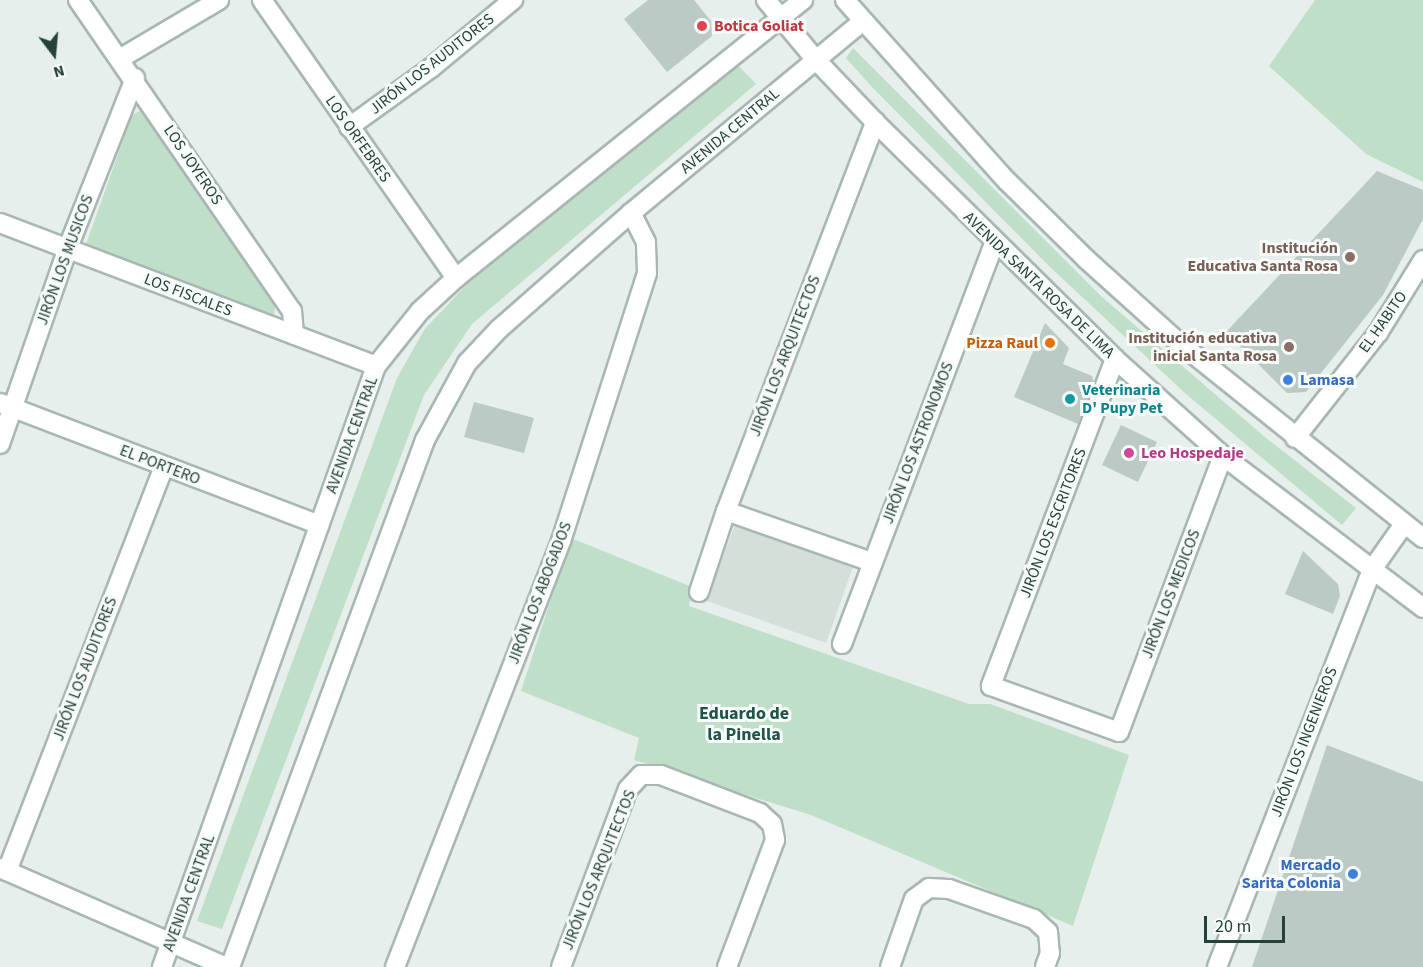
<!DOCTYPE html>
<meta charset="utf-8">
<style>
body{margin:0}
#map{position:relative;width:1423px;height:967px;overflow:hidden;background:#e6efeb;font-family:"Source Sans 3",sans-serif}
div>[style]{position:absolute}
.built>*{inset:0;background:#d4dfda}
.green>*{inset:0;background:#c0dfc9}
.building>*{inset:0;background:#bbcac4}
.roads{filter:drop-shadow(2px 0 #a8b7b3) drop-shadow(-2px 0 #a8b7b3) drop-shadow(0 2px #a8b7b3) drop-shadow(0 -2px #a8b7b3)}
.minor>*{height:18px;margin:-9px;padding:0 9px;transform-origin:9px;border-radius:9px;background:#fff}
.tertiary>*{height:18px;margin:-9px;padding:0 9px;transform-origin:9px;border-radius:9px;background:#fff}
.secondary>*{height:18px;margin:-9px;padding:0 9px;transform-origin:9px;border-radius:9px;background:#fff}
.dots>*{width:16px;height:16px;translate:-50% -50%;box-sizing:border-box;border:3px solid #f7fbf9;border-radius:50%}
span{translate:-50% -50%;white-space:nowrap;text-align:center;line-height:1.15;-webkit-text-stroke:6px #f7fbf9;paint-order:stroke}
.health-label{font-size:16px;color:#be3a42;font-weight:700}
.left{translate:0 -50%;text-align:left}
.street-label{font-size:16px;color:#25413b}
.education-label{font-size:16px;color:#785e54;font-weight:700}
.right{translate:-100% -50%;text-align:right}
.food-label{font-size:16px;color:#c56008;font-weight:700}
.shop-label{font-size:16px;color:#366cbe;font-weight:700}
.culture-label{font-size:16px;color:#0d838f;font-weight:700}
.hotel-label{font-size:16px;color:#b23c85;font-weight:700}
.neighbourhood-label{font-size:18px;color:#205449;font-weight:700}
.north{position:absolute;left:24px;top:24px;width:60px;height:60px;-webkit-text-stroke:4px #f7fbf9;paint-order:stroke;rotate:164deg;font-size:16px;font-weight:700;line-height:24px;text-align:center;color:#25413b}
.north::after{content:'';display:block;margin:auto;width:21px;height:27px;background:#25413b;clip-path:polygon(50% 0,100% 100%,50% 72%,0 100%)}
.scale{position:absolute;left:1204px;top:916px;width:81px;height:27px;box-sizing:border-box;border:3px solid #25413b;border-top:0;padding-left:8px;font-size:18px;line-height:21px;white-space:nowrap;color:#25413b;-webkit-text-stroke:4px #f7fbf9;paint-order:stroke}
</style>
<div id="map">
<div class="built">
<div style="clip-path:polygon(736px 522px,854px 564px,826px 643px,707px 601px)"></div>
</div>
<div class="green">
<div style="clip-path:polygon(1315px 0,1423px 0,1423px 182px,1366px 154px,1269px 66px)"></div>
<div style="clip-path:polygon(853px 48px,1102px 297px,1266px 438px,1356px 508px,1342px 525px,1186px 394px,1050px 267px,871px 86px,846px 58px)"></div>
<div style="clip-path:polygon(735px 62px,756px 84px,472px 324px,424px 395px,222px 929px,197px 921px,397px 378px,424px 330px,468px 283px)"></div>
<div style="clip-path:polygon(140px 111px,146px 114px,276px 301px,274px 315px,264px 319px,85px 247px,132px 115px)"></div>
<div style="clip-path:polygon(571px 538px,692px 587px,689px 606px,969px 704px,990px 704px,1129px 755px,1073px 926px,811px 815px,634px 760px,639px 738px,521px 691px)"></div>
</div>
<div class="building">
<div style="clip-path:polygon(648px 0,694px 0,711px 21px,712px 36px,667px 72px,624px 19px)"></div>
<div style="clip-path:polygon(1377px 171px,1423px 190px,1423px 219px,1383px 295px,1306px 392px,1287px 393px,1226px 332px)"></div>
<div style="clip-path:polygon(1045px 323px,1069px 348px,1063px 364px,1092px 376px,1094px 382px,1078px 424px,1014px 397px)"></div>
<div style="clip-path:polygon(474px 402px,534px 418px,524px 453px,464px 437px)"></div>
<div style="clip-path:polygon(1121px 425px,1157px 442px,1138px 482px,1102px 465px)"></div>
<div style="clip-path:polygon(1303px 551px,1338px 584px,1340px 596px,1333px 614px,1285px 594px)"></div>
<div style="clip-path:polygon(1327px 745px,1423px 782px,1423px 967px,1252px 967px)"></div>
</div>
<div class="roads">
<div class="minor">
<div style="left:78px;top:0;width:378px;rotate:55.5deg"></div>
<div style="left:292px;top:311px;width:24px;rotate:85deg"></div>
<div style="left:262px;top:0;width:339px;rotate:55.1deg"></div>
<div style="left:121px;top:58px;width:114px;rotate:-30.6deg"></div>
<div style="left:349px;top:127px;width:101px;rotate:-35.7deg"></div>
<div style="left:431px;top:68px;width:107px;rotate:-39.7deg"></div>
<div style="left:0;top:223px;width:402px;rotate:20.8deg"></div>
<div style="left:1115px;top:359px;width:350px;rotate:110.8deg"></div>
<div style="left:991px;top:686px;width:136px;rotate:19.8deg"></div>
<div style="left:1119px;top:732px;width:295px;rotate:-69.4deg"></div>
<div style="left:0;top:403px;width:342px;rotate:20.9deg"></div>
<div style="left:1295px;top:438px;width:134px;rotate:-51.7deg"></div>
<div style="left:1378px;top:333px;width:86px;rotate:-58.3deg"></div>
<div style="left:0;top:444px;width:205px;rotate:-70.9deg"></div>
<div style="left:67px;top:250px;width:185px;rotate:-68.4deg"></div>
<div style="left:726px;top:511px;width:155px;rotate:19.3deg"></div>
<div style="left:699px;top:592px;width:85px;rotate:-71.6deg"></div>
<div style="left:726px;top:511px;width:417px;rotate:-69deg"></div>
<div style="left:842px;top:644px;width:430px;rotate:-69.2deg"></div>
<div style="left:7px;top:871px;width:433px;rotate:-68.8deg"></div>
<div style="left:395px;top:967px;width:457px;rotate:-68.7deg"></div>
<div style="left:561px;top:541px;width:281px;rotate:-72.2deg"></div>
<div style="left:647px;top:273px;width:31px;rotate:-92deg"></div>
<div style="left:646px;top:242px;width:33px;rotate:-117deg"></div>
<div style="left:561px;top:967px;width:190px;rotate:-69.4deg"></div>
<div style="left:628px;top:789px;width:19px;rotate:-47deg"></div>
<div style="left:641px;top:775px;width:20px"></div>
<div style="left:661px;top:775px;width:106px;rotate:21deg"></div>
<div style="left:760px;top:813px;width:16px;rotate:43deg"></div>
<div style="left:772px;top:824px;width:16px;rotate:79deg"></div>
<div style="left:775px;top:840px;width:136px;rotate:110.7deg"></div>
<div style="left:890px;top:967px;width:72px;rotate:-70.6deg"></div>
<div style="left:914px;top:899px;width:19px;rotate:-36deg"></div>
<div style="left:929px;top:888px;width:20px;rotate:3deg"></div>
<div style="left:949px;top:889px;width:90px;rotate:19.4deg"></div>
<div style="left:1034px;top:919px;width:19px;rotate:43deg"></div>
<div style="left:1048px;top:932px;width:21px;rotate:85deg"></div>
<div style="left:1050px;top:953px;width:15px;rotate:110deg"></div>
<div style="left:1217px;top:967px;width:425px;rotate:-68.7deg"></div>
<div style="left:1371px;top:571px;width:57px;rotate:-54.9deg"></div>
</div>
<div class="tertiary">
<div style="left:0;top:868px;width:248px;rotate:23.6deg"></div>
</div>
<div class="secondary">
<div style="left:766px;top:0;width:78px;rotate:50.2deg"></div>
<div style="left:816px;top:60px;width:86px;rotate:46.4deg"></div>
<div style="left:875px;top:122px;width:337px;rotate:44.6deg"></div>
<div style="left:1115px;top:359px;width:145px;rotate:41.9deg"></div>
<div style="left:1223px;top:456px;width:251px;rotate:37.2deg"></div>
<div style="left:845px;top:0;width:243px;rotate:48.2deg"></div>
<div style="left:1007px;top:181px;width:111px;rotate:44.6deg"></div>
<div style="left:1086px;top:259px;width:122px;rotate:42deg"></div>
<div style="left:1177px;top:341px;width:315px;rotate:38.7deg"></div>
<div style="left:162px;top:967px;width:638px;rotate:-70.4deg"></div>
<div style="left:376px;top:366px;width:70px;rotate:-51.3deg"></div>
<div style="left:420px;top:311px;width:49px;rotate:-42.5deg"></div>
<div style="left:456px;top:278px;width:445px;rotate:-38.7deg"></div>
<div style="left:230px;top:967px;width:562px;rotate:-69.69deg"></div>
<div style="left:425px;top:440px;width:88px;rotate:-61.4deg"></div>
<div style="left:467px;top:363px;width:47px;rotate:-46.7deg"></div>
<div style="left:499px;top:329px;width:176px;rotate:-41.3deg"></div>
<div style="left:631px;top:213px;width:301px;rotate:-39.6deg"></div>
</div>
</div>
<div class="dots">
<div style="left:702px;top:26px;background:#e0444e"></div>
<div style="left:1350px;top:257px;background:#8d6e63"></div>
<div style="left:1050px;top:343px;background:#e8710a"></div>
<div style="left:1289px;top:347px;background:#8d6e63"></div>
<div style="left:1288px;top:380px;background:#3f7fe0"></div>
<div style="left:1070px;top:399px;background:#0f9aa8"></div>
<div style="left:1129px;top:453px;background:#d1479c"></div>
<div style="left:1353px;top:874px;background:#3f7fe0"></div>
</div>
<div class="health-label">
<span class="left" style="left:714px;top:26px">Botica Goliat</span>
</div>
<div class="street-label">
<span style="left:432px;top:64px;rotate:-38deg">JIRÓN LOS AUDITORES</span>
<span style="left:730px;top:131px;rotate:-40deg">AVENIDA CENTRAL</span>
<span style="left:358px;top:139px;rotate:55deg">LOS ORFEBRES</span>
<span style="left:193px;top:165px;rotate:56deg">LOS JOYEROS</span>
<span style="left:65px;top:260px;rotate:-70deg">JIRÓN LOS MUSICOS</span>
<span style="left:1039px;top:285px;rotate:44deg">AVENIDA SANTA ROSA DE LIMA</span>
<span style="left:188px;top:295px;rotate:21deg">LOS FISCALES</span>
<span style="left:1383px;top:322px;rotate:-55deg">EL HABITO</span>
<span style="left:785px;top:356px;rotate:-69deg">JIRÓN LOS ARQUITECTOS</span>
<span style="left:352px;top:435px;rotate:-70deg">AVENIDA CENTRAL</span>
<span style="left:918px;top:443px;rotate:-69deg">JIRÓN LOS ASTRONOMOS</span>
<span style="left:160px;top:465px;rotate:21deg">EL PORTERO</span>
<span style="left:1053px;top:523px;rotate:-69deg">JIRÓN LOS ESCRITORES</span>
<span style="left:540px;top:593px;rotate:-69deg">JIRÓN LOS ABOGADOS</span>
<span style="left:1171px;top:594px;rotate:-69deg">JIRÓN LOS MEDICOS</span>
<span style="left:85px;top:669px;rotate:-69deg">JIRÓN LOS AUDITORES</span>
<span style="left:1304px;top:742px;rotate:-69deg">JIRÓN LOS INGENIEROS</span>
<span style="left:599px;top:870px;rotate:-68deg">JIRÓN LOS ARQUITECTOS</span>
<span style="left:189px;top:893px;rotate:-70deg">AVENIDA CENTRAL</span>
</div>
<div class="education-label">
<span class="right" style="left:1338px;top:257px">Institución<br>Educativa Santa Rosa</span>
<span class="right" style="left:1277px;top:347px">Institución educativa<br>inicial Santa Rosa</span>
</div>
<div class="food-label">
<span class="right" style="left:1038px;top:343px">Pizza Raul</span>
</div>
<div class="shop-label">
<span class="left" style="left:1300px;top:380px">Lamasa</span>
<span class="right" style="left:1341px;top:874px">Mercado<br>Sarita Colonia</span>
</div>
<div class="culture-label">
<span class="left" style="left:1082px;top:399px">Veterinaria<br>D' Pupy Pet</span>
</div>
<div class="hotel-label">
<span class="left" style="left:1141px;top:453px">Leo Hospedaje</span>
</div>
<div class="neighbourhood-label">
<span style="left:744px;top:725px">Eduardo de<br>la Pinella</span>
</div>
<div class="north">N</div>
<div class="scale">20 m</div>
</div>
